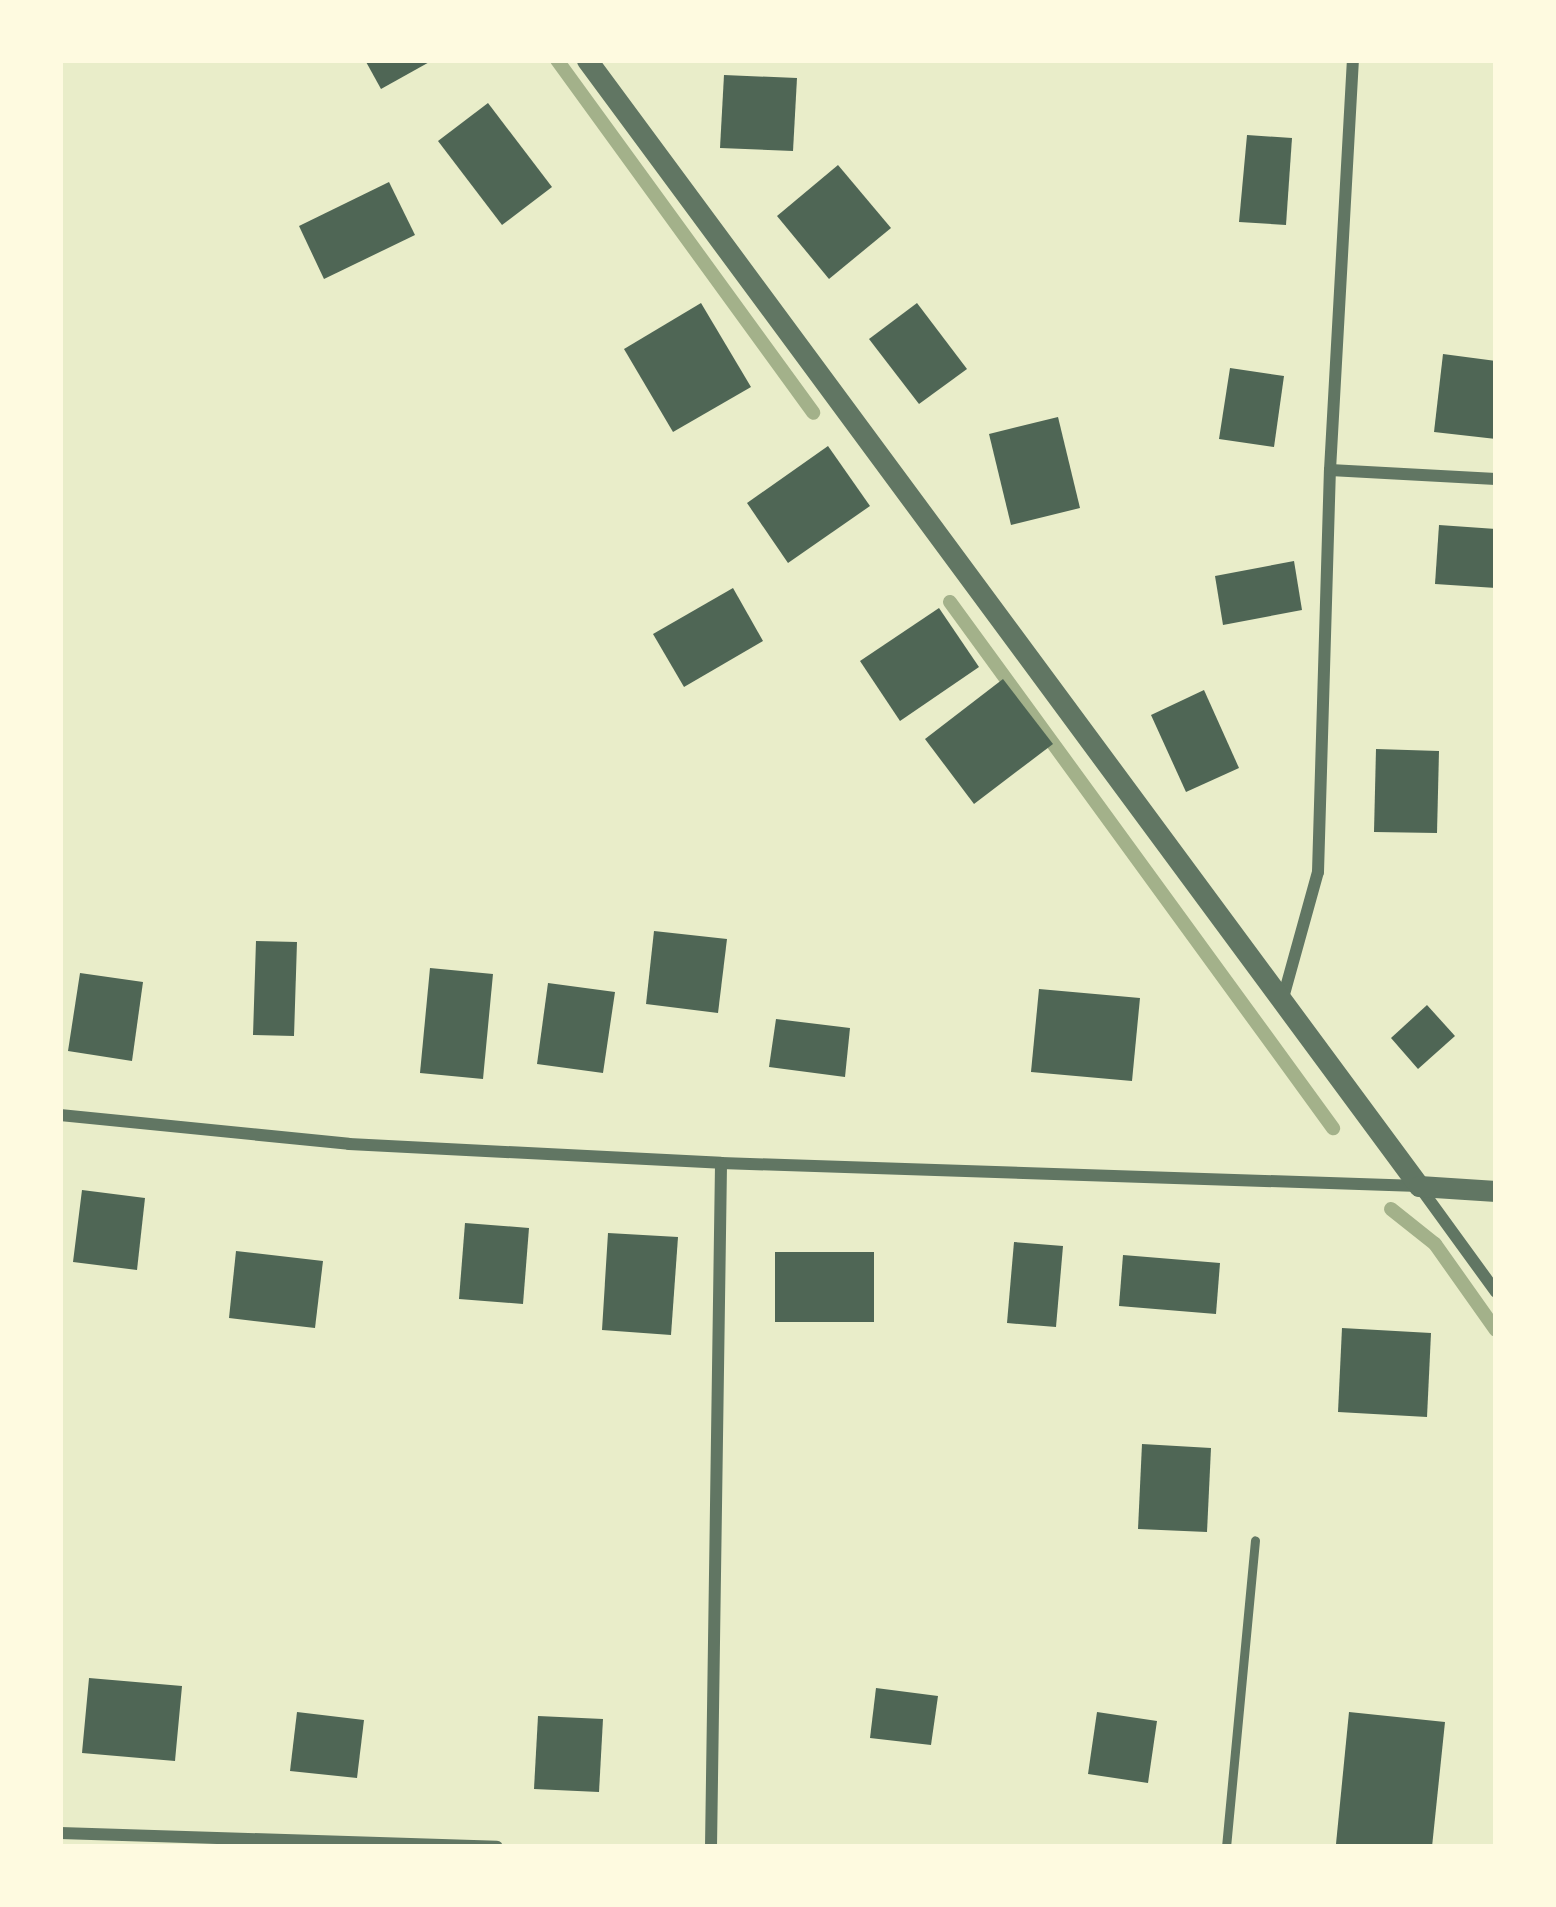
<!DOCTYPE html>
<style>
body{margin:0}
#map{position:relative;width:1556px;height:1907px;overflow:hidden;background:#e9edc9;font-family:"Open Sans",sans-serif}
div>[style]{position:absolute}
.stream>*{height:14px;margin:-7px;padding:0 7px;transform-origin:7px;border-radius:7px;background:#a3b18a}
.building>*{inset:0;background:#4f6655}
.service>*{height:9px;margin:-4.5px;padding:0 4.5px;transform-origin:4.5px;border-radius:4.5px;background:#617663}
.minor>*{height:12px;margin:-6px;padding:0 6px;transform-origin:6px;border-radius:6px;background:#617663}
.tertiary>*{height:21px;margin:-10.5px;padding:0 10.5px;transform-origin:10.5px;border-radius:10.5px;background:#617663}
span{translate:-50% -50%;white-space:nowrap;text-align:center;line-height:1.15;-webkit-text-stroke:9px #fefae0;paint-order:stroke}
.frame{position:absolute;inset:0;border:63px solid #fefae0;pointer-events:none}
</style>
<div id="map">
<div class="stream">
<div style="left:557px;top:60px;width:436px;rotate:54deg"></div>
<div style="left:950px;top:602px;width:651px;rotate:53.94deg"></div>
<div style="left:1391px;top:1209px;width:56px;rotate:38.5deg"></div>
<div style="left:1435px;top:1244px;width:105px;rotate:54.7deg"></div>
</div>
<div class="building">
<div style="clip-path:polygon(365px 60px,433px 60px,381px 89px)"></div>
<div style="clip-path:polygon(724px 75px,797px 78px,793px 151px,720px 148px)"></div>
<div style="clip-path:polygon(488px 103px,552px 187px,502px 225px,438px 141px)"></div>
<div style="clip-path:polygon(1247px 135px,1292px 138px,1286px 225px,1239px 222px)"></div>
<div style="clip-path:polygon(838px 165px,891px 228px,829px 279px,777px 216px)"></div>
<div style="clip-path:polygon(389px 182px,415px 235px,324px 279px,299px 226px)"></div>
<div style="clip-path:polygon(701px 303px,751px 387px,673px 432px,624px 349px)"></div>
<div style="clip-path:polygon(917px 303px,967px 369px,919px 404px,869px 339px)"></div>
<div style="clip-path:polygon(1443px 354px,1496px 361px,1496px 439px,1434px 432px)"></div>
<div style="clip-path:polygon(1230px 368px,1284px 376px,1274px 447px,1219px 439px)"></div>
<div style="clip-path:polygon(1058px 417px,1080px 508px,1011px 525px,989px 434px)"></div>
<div style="clip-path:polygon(828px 446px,870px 506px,788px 563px,747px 503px)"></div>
<div style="clip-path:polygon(1439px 525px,1496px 529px,1496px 588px,1435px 584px)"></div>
<div style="clip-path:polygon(1294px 561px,1302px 610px,1223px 625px,1215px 576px)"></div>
<div style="clip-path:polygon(733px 588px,763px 641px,684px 687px,653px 634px)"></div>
<div style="clip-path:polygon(939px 608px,979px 667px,900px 721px,860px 661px)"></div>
<div style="clip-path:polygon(1003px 679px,1053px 744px,974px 804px,925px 739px)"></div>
<div style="clip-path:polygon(1204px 690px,1239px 768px,1186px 792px,1151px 715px)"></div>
<div style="clip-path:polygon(1376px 749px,1439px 751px,1437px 833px,1374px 832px)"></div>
<div style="clip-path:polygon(654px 931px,727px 939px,718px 1013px,646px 1004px)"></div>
<div style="clip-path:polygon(256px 941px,297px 942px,294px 1036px,253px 1035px)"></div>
<div style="clip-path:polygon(430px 968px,493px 974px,483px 1079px,420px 1073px)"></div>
<div style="clip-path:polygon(80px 973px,143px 982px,132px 1061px,68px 1051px)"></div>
<div style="clip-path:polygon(548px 983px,615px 992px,603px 1073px,537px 1064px)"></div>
<div style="clip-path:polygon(1039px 989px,1140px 998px,1132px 1081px,1031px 1072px)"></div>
<div style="clip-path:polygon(1427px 1005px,1455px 1036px,1418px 1069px,1391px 1038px)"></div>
<div style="clip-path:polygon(776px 1019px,850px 1028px,845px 1077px,769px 1067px)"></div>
<div style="clip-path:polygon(82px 1190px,145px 1198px,137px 1270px,73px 1262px)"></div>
<div style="clip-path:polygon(465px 1223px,529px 1228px,523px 1304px,459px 1299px)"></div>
<div style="clip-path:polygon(608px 1233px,678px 1237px,671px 1335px,602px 1330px)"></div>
<div style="clip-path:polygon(1014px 1242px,1063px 1246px,1056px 1327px,1007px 1323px)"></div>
<div style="clip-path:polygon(236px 1251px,323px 1261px,315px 1328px,229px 1318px)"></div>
<div style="clip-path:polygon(775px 1252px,874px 1252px,874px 1322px,775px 1322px)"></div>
<div style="clip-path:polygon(1123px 1255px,1220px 1263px,1216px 1314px,1119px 1306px)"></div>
<div style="clip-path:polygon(1342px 1328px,1431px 1333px,1427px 1417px,1338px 1412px)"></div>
<div style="clip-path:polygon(1142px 1444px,1211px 1448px,1207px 1532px,1138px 1529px)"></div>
<div style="clip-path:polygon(89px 1678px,182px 1686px,175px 1761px,82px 1753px)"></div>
<div style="clip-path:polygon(876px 1688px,938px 1696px,931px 1745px,870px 1738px)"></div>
<div style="clip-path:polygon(297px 1712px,364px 1720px,357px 1778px,290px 1771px)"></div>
<div style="clip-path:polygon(1097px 1712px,1157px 1721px,1148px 1783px,1088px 1774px)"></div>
<div style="clip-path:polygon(1349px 1712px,1445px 1722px,1432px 1847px,1336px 1844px)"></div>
<div style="clip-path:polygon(538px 1716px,603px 1719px,599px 1792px,534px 1789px)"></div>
</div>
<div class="service">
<div style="left:1226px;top:1847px;width:308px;rotate:-84.6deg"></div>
</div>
<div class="minor">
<div style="left:1330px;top:470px;width:166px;rotate:3.1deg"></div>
<div style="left:1283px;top:998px;width:131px;rotate:-74.5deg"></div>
<div style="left:1318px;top:872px;width:402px;rotate:-88.3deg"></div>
<div style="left:1330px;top:470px;width:411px;rotate:-86.8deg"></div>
<div style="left:60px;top:1115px;width:290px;rotate:5.7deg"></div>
<div style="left:349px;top:1144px;width:372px;rotate:2.9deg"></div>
<div style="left:721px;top:1163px;width:698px;rotate:1.89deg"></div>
<div style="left:1419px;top:1186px;width:131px;rotate:54deg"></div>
<div style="left:60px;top:1833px;width:437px;rotate:1.8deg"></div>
<div style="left:711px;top:1847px;width:684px;rotate:-89.16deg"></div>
</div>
<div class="tertiary">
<div style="left:587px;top:60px;width:1400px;rotate:53.54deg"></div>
<div style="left:1419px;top:1186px;width:77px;rotate:3.7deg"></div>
</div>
<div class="frame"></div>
</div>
